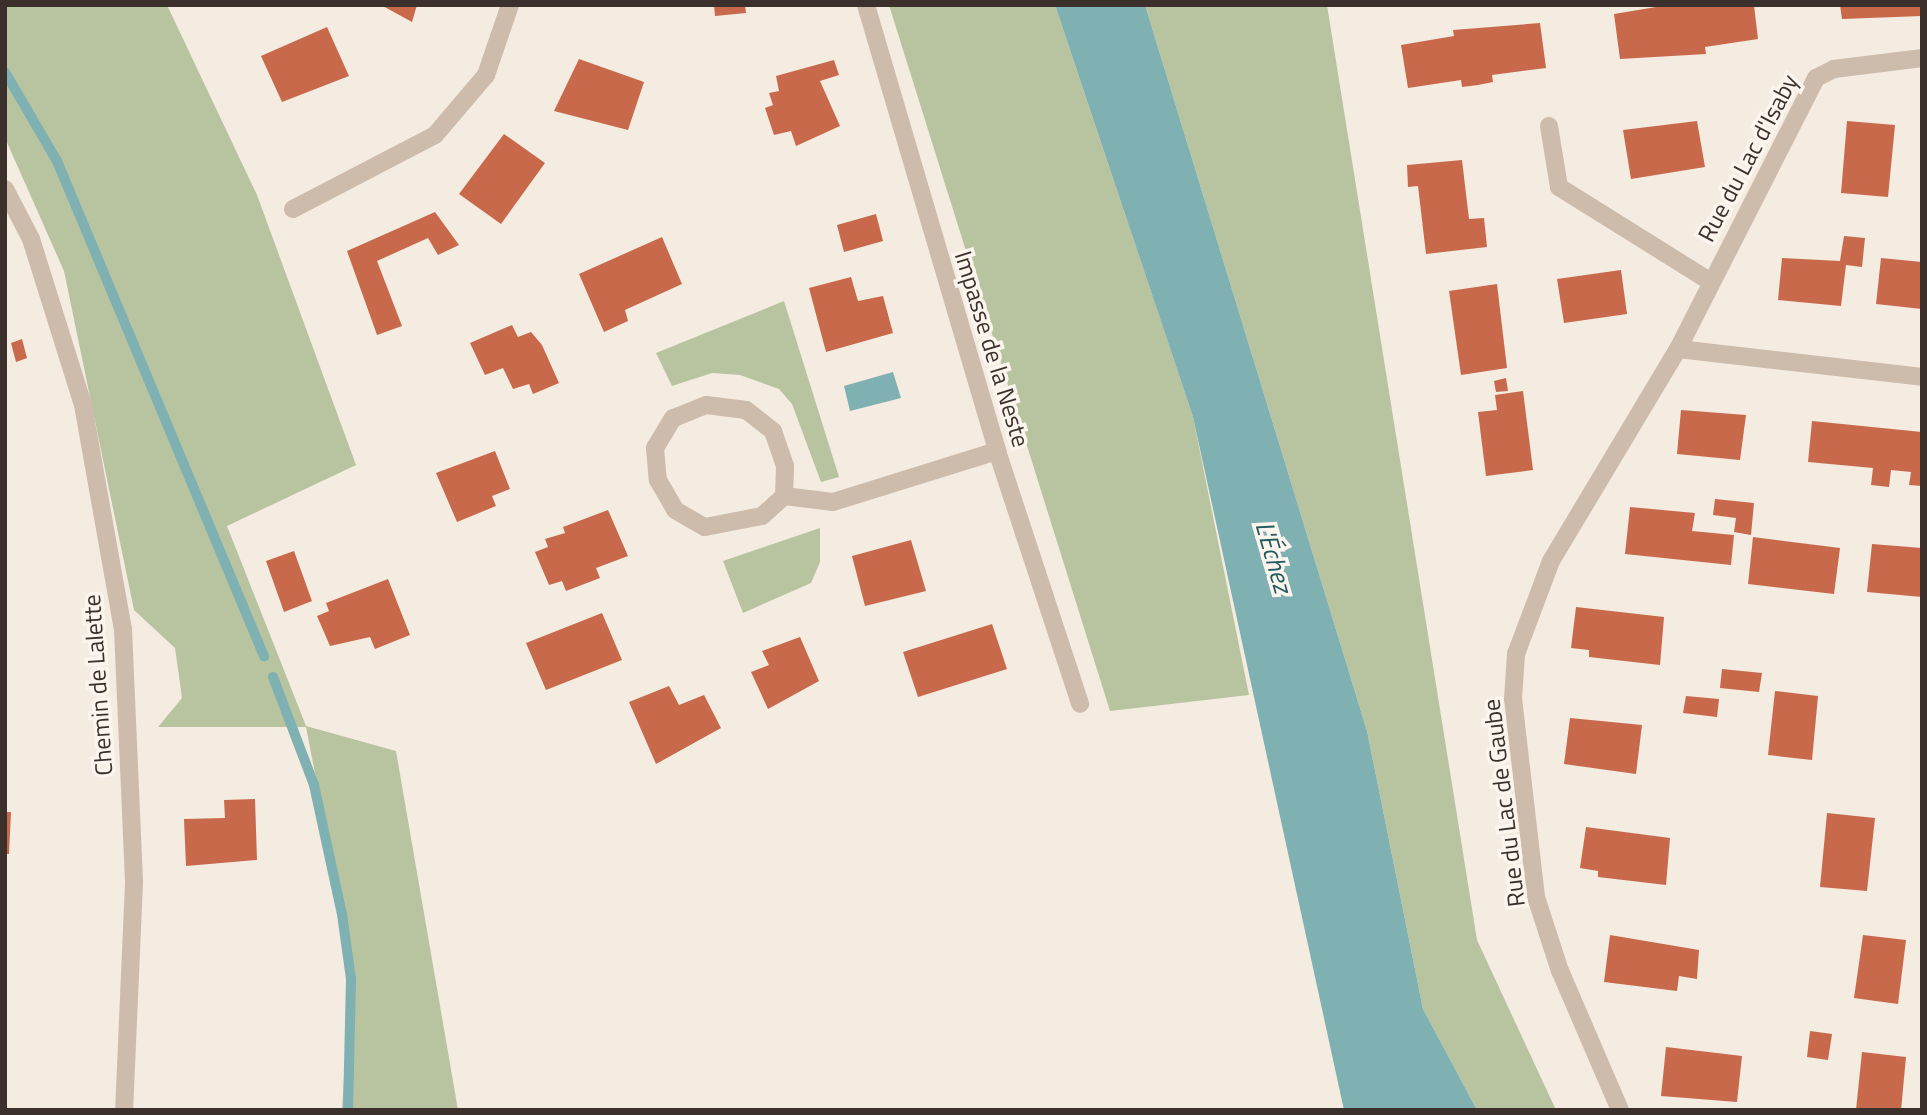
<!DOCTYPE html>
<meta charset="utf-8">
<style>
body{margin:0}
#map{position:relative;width:1927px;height:1115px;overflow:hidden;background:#f4ebe1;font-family:"Titillium Web",sans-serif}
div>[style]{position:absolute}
.green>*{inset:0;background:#b8c4a0}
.water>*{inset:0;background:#7fb0b2}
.stream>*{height:10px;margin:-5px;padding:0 5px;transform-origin:5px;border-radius:5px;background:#7fb0b2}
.building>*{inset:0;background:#c8694b}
.minor>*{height:18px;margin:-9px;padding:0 9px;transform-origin:9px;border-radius:9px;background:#cdbbac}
span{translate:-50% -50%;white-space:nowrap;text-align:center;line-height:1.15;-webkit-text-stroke:7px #fbf5ee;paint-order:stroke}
.street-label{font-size:24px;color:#3b302b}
.water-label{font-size:26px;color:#1f5a5e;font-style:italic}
.frame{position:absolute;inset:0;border:7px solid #3b302b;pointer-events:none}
</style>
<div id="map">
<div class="green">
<div style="clip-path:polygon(5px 5px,167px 5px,257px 195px,356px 465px,227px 526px,306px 726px,396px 751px,458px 1110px,342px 1110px,351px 959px,306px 727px,158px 727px,182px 698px,175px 648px,134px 610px,64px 271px,5px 138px)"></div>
<div style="clip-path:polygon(889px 5px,1055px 5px,1193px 417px,1249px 695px,1110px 711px)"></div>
<div style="clip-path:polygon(1145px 5px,1327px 5px,1477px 940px,1556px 1110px,1477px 1110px,1423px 1009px,1367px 731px)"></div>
<div style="clip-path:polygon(784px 301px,839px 477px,821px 482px,792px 404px,779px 389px,740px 375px,712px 373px,672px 386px,656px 353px)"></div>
<div style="clip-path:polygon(820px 528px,820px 562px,811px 583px,743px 613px,723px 561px)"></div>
</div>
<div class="water">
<div style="clip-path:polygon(1055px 5px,1145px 5px,1367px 731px,1423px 1009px,1477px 1110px,1344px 1110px,1193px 417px)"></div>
<div style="clip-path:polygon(893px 372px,901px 398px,850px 411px,844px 386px)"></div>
</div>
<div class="stream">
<div style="left:5px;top:72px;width:103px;rotate:59.7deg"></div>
<div style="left:57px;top:161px;width:537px;rotate:67.31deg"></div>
<div style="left:273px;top:677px;width:116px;rotate:69.2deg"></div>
<div style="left:314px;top:785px;width:132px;rotate:77.8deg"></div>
<div style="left:342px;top:914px;width:66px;rotate:82.1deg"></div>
<div style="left:351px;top:979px;width:131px;rotate:91.3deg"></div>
</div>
<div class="building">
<div style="clip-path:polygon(381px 5px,417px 5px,412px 22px)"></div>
<div style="clip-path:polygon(714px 5px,745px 5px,746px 13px,715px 16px)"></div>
<div style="clip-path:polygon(1668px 5px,1754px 5px,1758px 39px,1705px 47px,1706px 54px,1620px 59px,1614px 14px)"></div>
<div style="clip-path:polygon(1840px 5px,1922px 5px,1922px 16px,1842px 19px)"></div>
<div style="clip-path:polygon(1540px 23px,1546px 68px,1492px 75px,1493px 82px,1478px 85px,1462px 87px,1461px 80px,1408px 88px,1401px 45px,1454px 36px,1453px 30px)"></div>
<div style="clip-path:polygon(327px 27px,349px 76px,282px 102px,261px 56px)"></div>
<div style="clip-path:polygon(579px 59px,644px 82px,628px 130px,554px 111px)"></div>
<div style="clip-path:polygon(834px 60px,839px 75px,820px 81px,840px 126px,796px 146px,791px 131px,774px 135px,765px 108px,773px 105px,769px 93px,779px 91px,776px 76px)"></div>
<div style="clip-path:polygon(1697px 121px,1705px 167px,1631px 179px,1623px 130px)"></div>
<div style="clip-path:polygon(1847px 121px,1895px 125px,1888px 197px,1841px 193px)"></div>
<div style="clip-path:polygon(504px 134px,545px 163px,501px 224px,459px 194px)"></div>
<div style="clip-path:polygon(1462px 160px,1469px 219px,1484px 218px,1487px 247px,1426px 254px,1418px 186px,1408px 187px,1407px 165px)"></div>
<div style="clip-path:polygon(435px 212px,459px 245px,438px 255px,428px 238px,377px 261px,402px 326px,377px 335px,347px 251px)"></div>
<div style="clip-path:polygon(876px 214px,883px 241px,844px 252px,837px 225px)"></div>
<div style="clip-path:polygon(1844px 236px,1865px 238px,1862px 267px,1846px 265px,1841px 306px,1778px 300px,1782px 258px,1840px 261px)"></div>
<div style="clip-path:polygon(662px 237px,682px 284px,625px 310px,628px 321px,604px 332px,579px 274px)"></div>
<div style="clip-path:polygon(1881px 258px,1922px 262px,1922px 309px,1876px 304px)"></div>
<div style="clip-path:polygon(1621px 270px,1627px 314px,1564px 323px,1557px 279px)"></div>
<div style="clip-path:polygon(851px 277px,858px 301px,883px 296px,893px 333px,826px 352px,809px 288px)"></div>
<div style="clip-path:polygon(1497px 284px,1507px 368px,1461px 375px,1449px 291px)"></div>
<div style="clip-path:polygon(512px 325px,518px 337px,531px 332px,542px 345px,559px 383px,533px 394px,529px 384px,513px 389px,503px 368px,485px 375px,470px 343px)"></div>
<div style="clip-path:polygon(22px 339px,27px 358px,16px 362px,11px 343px)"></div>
<div style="clip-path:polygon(1506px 378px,1508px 391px,1496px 392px,1494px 381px)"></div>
<div style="clip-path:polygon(1523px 391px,1533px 470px,1486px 476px,1478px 412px,1497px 410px,1495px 395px)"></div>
<div style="clip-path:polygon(1681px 410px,1746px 415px,1740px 460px,1677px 454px)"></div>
<div style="clip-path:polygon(1812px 421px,1922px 432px,1922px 486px,1909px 485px,1911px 472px,1891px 470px,1889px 487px,1871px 485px,1873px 468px,1808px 462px)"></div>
<div style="clip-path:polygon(495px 451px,510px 489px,492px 496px,496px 506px,457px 522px,436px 473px)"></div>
<div style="clip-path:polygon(1715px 499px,1754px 503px,1751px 535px,1734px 532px,1736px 518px,1713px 515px)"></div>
<div style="clip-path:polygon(1630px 507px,1695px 513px,1692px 531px,1734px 535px,1731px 565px,1625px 554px)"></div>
<div style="clip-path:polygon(608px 510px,628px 556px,596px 568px,600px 578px,566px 591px,562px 581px,549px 585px,535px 552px,548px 547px,545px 539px,565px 533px,563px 527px)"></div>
<div style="clip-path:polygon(1753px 537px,1840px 548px,1834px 594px,1748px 584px)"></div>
<div style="clip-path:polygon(911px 540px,926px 591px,865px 606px,852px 556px)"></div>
<div style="clip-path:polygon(1872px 544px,1922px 548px,1922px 597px,1867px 592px)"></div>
<div style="clip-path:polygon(294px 551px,312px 601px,284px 612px,266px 561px)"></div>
<div style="clip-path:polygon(388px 579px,410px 635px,375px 649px,370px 637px,330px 646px,317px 616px,329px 611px,326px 603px)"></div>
<div style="clip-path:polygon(1576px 607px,1664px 617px,1660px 665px,1589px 657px,1589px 650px,1571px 648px)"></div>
<div style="clip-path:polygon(602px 613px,622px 660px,546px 690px,526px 643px)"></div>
<div style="clip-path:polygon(992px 624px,1007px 669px,918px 697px,903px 652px)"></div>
<div style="clip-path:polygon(800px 637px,819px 681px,768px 709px,751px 672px,769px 665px,762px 651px)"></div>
<div style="clip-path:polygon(1722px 669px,1762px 673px,1759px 692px,1720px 688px)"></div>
<div style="clip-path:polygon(669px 686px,679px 705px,704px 695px,721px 728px,656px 764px,629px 702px)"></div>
<div style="clip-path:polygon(1775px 691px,1818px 696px,1812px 760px,1768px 755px)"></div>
<div style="clip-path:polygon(1686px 696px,1719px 699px,1717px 717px,1683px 713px)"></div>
<div style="clip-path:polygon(1570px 718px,1642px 725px,1636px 774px,1564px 764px)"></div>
<div style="clip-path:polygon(255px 799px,257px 860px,186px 866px,184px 819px,225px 818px,224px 800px)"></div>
<div style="clip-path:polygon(5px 812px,11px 812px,9px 854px,5px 854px)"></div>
<div style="clip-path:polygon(1827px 813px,1875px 818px,1867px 891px,1820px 887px)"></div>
<div style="clip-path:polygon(1586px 827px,1670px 838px,1666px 885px,1598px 877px,1598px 871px,1580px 868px)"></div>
<div style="clip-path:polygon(1610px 935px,1699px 950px,1697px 979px,1679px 976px,1677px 991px,1604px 982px)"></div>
<div style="clip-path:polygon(1863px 935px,1906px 940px,1898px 1004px,1854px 998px)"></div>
<div style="clip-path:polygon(1810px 1031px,1832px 1034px,1828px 1060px,1807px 1057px)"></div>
<div style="clip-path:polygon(1666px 1047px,1742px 1056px,1737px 1102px,1661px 1096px)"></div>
<div style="clip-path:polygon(1862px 1052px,1906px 1057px,1901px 1110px,1856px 1110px)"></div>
</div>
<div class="minor">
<div style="left:866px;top:5px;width:465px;rotate:73.6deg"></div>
<div style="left:997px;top:451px;width:266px;rotate:71.8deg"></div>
<div style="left:1549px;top:126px;width:62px;rotate:80.7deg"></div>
<div style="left:1559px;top:187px;width:179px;rotate:32deg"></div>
<div style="left:5px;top:189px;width:56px;rotate:62.5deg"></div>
<div style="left:31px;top:239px;width:174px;rotate:72.6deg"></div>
<div style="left:83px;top:405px;width:228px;rotate:79.9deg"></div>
<div style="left:123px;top:629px;width:254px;rotate:87.5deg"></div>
<div style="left:134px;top:883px;width:227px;rotate:92.5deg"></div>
<div style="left:293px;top:209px;width:160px;rotate:-27.5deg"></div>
<div style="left:435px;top:135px;width:79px;rotate:-49.6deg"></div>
<div style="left:486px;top:75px;width:74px;rotate:-71.1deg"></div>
<div style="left:1678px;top:349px;width:246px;rotate:6.5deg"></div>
<div style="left:784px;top:496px;width:30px;rotate:-88deg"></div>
<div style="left:785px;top:466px;width:37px;rotate:-109deg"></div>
<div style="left:773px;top:431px;width:34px;rotate:-142deg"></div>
<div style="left:746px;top:410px;width:40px;rotate:-172.9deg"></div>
<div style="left:706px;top:405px;width:35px;rotate:158deg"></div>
<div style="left:673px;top:418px;width:35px;rotate:121deg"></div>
<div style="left:655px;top:448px;width:32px;rotate:85deg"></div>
<div style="left:658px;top:480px;width:34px;rotate:60deg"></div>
<div style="left:675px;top:510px;width:34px;rotate:30deg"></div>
<div style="left:705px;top:527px;width:58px;rotate:-10.9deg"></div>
<div style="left:762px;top:516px;width:30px;rotate:-42deg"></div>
<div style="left:784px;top:496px;width:49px;rotate:7deg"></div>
<div style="left:833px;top:502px;width:172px;rotate:-17.3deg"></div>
<div style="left:1620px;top:1110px;width:151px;rotate:-113.3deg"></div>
<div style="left:1560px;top:971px;width:78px;rotate:-108deg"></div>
<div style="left:1536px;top:897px;width:199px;rotate:-96.6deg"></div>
<div style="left:1513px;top:699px;width:45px;rotate:-86.2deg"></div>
<div style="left:1516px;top:654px;width:99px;rotate:-69.4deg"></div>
<div style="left:1551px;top:561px;width:247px;rotate:-59.1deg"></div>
<div style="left:1678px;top:349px;width:304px;rotate:-63deg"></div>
<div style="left:1816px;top:78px;width:20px;rotate:-27deg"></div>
<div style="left:1834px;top:69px;width:89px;rotate:-7.1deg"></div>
</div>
<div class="street-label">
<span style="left:1748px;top:158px;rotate:-62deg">Rue du Lac d'Isaby</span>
<span style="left:992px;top:349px;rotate:73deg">Impasse de la Neste</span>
<span style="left:98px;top:685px;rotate:-94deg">Chemin de Lalette</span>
<span style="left:1504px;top:803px;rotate:-97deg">Rue du Lac de Gaube</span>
</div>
<div class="water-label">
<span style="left:1274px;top:557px;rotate:74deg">L'Échez</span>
</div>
<div class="frame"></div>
</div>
